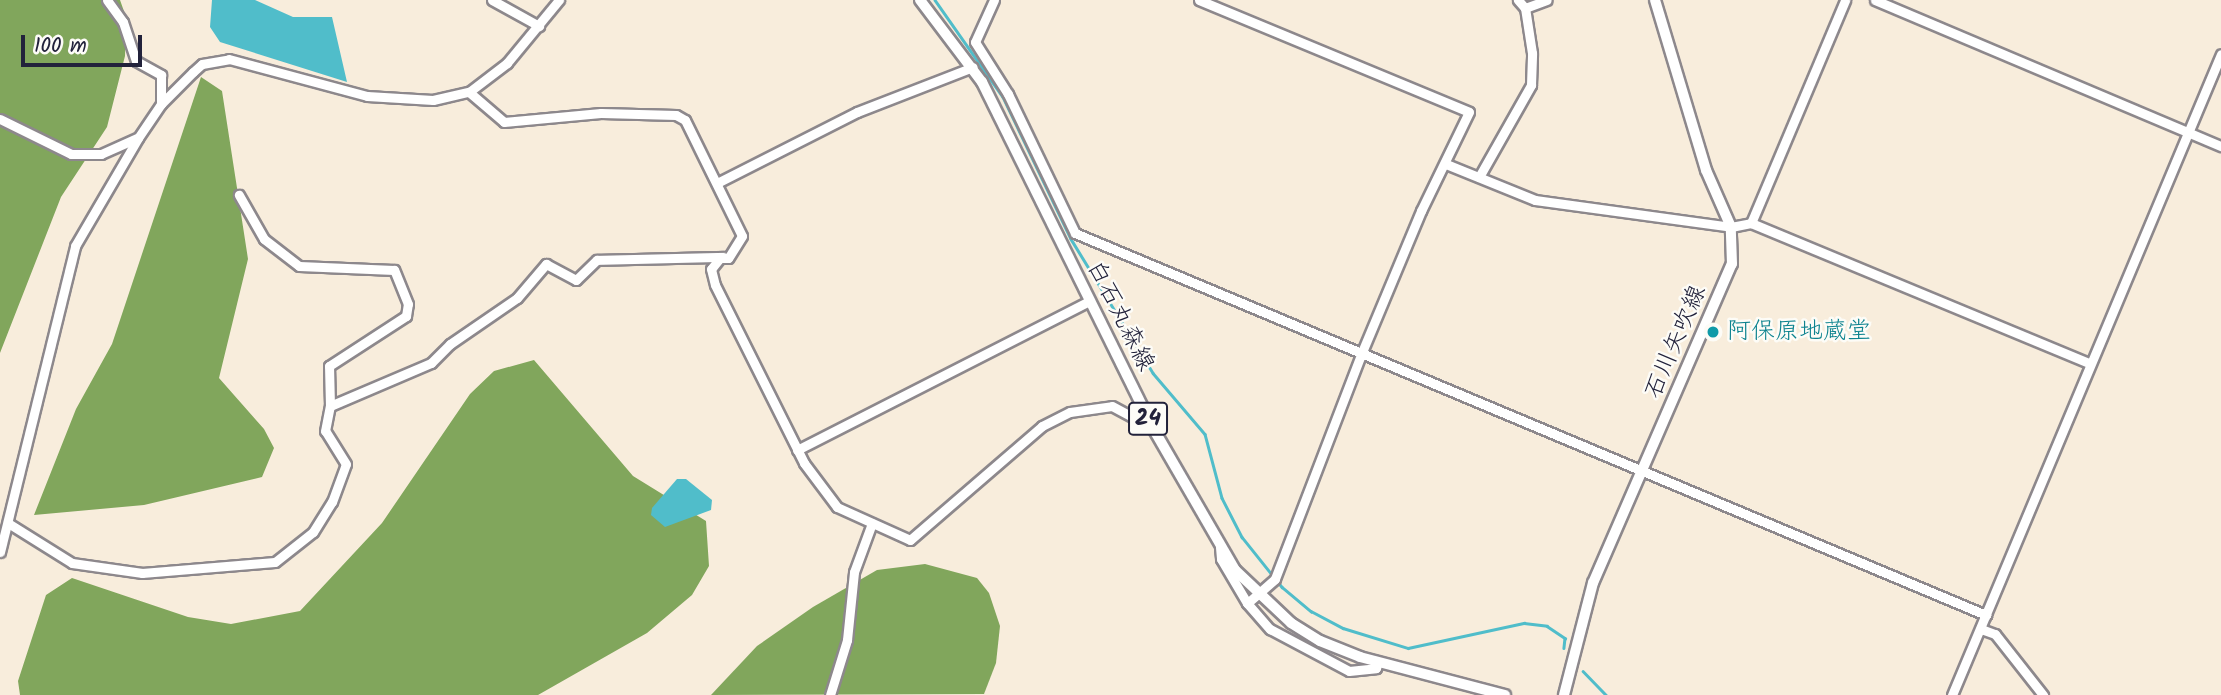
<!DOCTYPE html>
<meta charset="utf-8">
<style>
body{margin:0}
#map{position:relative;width:2221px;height:695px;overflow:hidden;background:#f8eddc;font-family:Kalam,"Klee One",sans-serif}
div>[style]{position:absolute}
.forest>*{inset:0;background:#81a65c}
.water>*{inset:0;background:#50bdca}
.stream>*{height:2.5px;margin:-1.25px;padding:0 1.25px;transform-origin:1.25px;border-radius:1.25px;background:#50bdca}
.roads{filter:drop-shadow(2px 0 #8d888c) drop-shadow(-2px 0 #8d888c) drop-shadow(0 2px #8d888c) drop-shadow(0 -2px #8d888c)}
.minor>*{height:9px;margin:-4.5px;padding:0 4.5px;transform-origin:4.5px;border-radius:4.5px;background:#fff}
.major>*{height:10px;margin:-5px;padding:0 5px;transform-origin:5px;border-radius:5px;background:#fff}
.dots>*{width:19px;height:19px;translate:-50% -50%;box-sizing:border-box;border:4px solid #fdfcf7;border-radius:50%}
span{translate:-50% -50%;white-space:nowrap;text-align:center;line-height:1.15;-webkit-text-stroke:5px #fdfcf7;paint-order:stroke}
.shield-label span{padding:2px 5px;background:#fdfcf7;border:2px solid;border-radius:5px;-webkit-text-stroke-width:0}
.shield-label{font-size:23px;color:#22223b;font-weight:700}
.street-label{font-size:24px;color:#22223b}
.culture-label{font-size:24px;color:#0d838f}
.left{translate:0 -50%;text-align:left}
.scale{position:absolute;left:21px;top:35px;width:121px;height:32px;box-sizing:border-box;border:4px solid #22223b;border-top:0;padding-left:9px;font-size:21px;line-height:24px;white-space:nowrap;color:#22223b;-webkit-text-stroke:5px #fdfcf7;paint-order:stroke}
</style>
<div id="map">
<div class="forest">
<div style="clip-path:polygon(0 0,120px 0,126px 17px,125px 56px,107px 127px,61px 197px,0 353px)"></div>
<div style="clip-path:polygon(201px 77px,222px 91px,248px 259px,219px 378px,264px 429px,274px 448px,262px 477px,144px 505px,34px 515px,76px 409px,112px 344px)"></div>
<div style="clip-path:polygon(534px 360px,633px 476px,706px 521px,709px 566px,692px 595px,647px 633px,538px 695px,20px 695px,18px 681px,46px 595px,72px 578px,188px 617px,231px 624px,300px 611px,382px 523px,470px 394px,494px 371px)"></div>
<div style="clip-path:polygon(925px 564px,977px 578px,989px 593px,1000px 626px,996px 663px,984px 694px,711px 695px,757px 646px,813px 607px,877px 570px)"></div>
</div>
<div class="water">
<div style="clip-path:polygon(212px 0,255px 0,293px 17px,332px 17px,347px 82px,220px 42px,210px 27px)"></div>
<div style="clip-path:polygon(677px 479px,686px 479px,712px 500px,711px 510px,665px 527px,651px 515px,652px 508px)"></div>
</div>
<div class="stream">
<div style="left:935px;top:0;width:118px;rotate:55deg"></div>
<div style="left:1003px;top:97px;width:157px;rotate:64.4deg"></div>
<div style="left:1071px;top:239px;width:157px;rotate:58.5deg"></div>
<div style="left:1153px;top:373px;width:80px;rotate:49.6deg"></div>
<div style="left:1205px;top:434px;width:66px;rotate:75.1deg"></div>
<div style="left:1222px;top:498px;width:44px;rotate:62.9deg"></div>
<div style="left:1242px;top:537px;width:64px;rotate:51.3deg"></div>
<div style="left:1282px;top:587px;width:38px;rotate:40deg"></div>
<div style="left:1311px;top:611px;width:36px;rotate:28deg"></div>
<div style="left:1343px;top:628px;width:68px;rotate:17.1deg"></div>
<div style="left:1408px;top:648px;width:119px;rotate:-12.2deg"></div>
<div style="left:1524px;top:623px;width:23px;rotate:7deg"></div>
<div style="left:1547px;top:626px;width:22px;rotate:34deg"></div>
<div style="left:1565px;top:638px;width:10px;rotate:96deg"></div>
<div style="left:1583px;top:671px;width:33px;rotate:46deg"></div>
</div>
<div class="roads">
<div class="minor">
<div style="left:107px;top:0;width:27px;rotate:54deg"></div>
<div style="left:123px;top:22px;width:41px;rotate:71.6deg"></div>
<div style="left:136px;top:61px;width:29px;rotate:29deg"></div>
<div style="left:161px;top:75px;width:29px;rotate:90deg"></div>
<div style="left:492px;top:0;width:54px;rotate:29deg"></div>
<div style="left:994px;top:0;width:46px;rotate:114.3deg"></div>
<div style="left:975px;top:42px;width:62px;rotate:57.6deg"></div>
<div style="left:1008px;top:94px;width:154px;rotate:64.3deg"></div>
<div style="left:1075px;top:233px;width:988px;rotate:22.75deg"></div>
<div style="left:1199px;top:0;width:292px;rotate:22.5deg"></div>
<div style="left:1469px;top:112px;width:110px;rotate:115.9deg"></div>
<div style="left:1421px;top:211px;width:153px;rotate:112.7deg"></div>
<div style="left:1362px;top:352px;width:243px;rotate:111deg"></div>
<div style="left:1275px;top:579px;width:37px;rotate:139deg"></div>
<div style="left:1875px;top:0;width:376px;rotate:22.9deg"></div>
<div style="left:1525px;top:8px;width:23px;rotate:-20deg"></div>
<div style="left:469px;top:92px;width:46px;rotate:40.6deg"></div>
<div style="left:504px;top:122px;width:97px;rotate:-5.3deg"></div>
<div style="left:601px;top:113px;width:75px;rotate:1.5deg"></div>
<div style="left:676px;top:115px;width:10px;rotate:29deg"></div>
<div style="left:685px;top:120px;width:129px;rotate:63.8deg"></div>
<div style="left:742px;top:236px;width:26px;rotate:122deg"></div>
<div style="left:728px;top:258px;width:8px;rotate:180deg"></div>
<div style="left:720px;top:258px;width:14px;rotate:129deg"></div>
<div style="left:711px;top:269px;width:16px;rotate:76deg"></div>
<div style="left:715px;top:285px;width:199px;rotate:63.4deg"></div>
<div style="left:804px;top:463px;width:55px;rotate:53.1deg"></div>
<div style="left:837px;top:507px;width:80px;rotate:24.3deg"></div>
<div style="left:910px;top:540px;width:174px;rotate:-40.8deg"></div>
<div style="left:1042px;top:426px;width:31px;rotate:-27deg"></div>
<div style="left:1070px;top:412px;width:42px;rotate:-8.1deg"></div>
<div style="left:1112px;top:406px;width:47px;rotate:28.2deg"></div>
<div style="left:0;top:119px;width:79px;rotate:26.2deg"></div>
<div style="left:71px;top:154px;width:30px"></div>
<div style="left:101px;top:154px;width:39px;rotate:-24deg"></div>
<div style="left:1446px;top:164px;width:96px;rotate:22deg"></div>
<div style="left:1535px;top:200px;width:198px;rotate:7.8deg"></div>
<div style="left:1731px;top:227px;width:20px;rotate:-11deg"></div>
<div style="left:1751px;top:223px;width:366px;rotate:22.5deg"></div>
<div style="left:1479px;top:177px;width:106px;rotate:-60.5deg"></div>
<div style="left:1531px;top:85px;width:32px;rotate:-88deg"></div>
<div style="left:1532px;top:53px;width:46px;rotate:-98.8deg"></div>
<div style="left:1525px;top:8px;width:11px;rotate:-131deg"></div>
<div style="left:717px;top:183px;width:157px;rotate:-26.9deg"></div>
<div style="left:857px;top:112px;width:124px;rotate:-21.2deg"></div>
<div style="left:1751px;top:223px;width:242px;rotate:-67.1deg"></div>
<div style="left:330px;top:406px;width:110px;rotate:-23.1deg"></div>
<div style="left:431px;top:363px;width:27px;rotate:-45deg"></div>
<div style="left:450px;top:344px;width:81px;rotate:-34.5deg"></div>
<div style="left:517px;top:298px;width:45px;rotate:-49.5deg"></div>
<div style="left:546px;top:264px;width:34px;rotate:28deg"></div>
<div style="left:576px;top:280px;width:29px;rotate:-44deg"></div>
<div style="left:597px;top:260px;width:126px;rotate:-1.4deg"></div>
<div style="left:797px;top:450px;width:328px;rotate:-27deg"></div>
<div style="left:8px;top:523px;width:75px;rotate:32deg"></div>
<div style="left:72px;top:563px;width:71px;rotate:8.1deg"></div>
<div style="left:142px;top:573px;width:133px;rotate:-4.7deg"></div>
<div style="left:275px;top:562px;width:48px;rotate:-38.3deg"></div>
<div style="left:313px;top:532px;width:36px;rotate:-58deg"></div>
<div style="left:332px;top:502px;width:40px;rotate:-69.8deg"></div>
<div style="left:346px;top:464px;width:39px;rotate:-122deg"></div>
<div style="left:325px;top:431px;width:25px;rotate:-79deg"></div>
<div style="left:330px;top:406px;width:40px;rotate:-91.4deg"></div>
<div style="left:329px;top:366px;width:92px;rotate:-33deg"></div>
<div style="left:406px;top:316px;width:12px;rotate:-81deg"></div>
<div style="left:408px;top:304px;width:37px;rotate:-112deg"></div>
<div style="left:394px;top:270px;width:95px;rotate:-177.6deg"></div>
<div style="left:299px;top:266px;width:44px;rotate:-142.4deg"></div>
<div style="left:264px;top:239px;width:51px;rotate:-119.6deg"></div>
<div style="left:1220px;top:547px;width:12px;rotate:85deg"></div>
<div style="left:1221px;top:559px;width:51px;rotate:59.4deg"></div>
<div style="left:1247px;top:603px;width:35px;rotate:49deg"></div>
<div style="left:1270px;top:629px;width:89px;rotate:28deg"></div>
<div style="left:1349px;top:671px;width:27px;rotate:-6deg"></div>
<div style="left:1376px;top:668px;width:6px;rotate:-72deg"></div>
<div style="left:0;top:552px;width:315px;rotate:-76.2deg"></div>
<div style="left:75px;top:246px;width:125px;rotate:-59.7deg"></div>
<div style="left:138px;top:138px;width:41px;rotate:-55.9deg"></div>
<div style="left:161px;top:104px;width:45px;rotate:-45deg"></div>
<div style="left:193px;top:72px;width:12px;rotate:-42deg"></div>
<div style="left:202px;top:64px;width:27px;rotate:-10deg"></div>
<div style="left:229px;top:59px;width:143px;rotate:15deg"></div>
<div style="left:367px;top:96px;width:66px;rotate:3.5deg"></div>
<div style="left:433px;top:100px;width:37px;rotate:-13deg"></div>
<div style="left:469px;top:92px;width:48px;rotate:-37.3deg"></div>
<div style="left:507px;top:63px;width:82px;rotate:-50.5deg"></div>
<div style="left:1981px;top:629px;width:15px;rotate:20deg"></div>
<div style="left:1995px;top:634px;width:78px;rotate:51.8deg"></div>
<div style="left:830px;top:695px;width:58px;rotate:-72.8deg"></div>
<div style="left:847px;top:640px;width:68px;rotate:-84.1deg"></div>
<div style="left:854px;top:572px;width:52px;rotate:-69.8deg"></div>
<div style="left:1952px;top:695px;width:695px;rotate:-67.23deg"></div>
</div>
<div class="major">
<div style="left:920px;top:0;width:103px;rotate:52.9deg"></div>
<div style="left:982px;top:82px;width:386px;rotate:63.7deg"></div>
<div style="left:1153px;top:428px;width:164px;rotate:60deg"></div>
<div style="left:1235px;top:570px;width:77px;rotate:43.4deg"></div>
<div style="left:1291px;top:623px;width:34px;rotate:32deg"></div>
<div style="left:1320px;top:641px;width:43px;rotate:21.8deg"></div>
<div style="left:1360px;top:657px;width:150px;rotate:14.7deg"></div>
<div style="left:1564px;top:695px;width:116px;rotate:-75.5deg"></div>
<div style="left:1593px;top:583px;width:348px;rotate:-66.5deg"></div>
<div style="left:1732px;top:264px;width:37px;rotate:-92deg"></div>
<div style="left:1731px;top:227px;width:62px;rotate:-113.7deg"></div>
<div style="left:1706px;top:170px;width:177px;rotate:-106.7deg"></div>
</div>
</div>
<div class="dots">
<div style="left:1713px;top:332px;background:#0f9aa8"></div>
</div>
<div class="shield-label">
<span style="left:1148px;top:419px">24</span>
</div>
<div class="street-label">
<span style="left:1120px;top:316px;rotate:63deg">白石丸森線</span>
<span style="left:1676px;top:342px;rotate:-67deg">石川矢吹線</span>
</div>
<div class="culture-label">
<span class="left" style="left:1727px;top:332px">阿保原地蔵堂</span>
</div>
<div class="scale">100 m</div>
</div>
